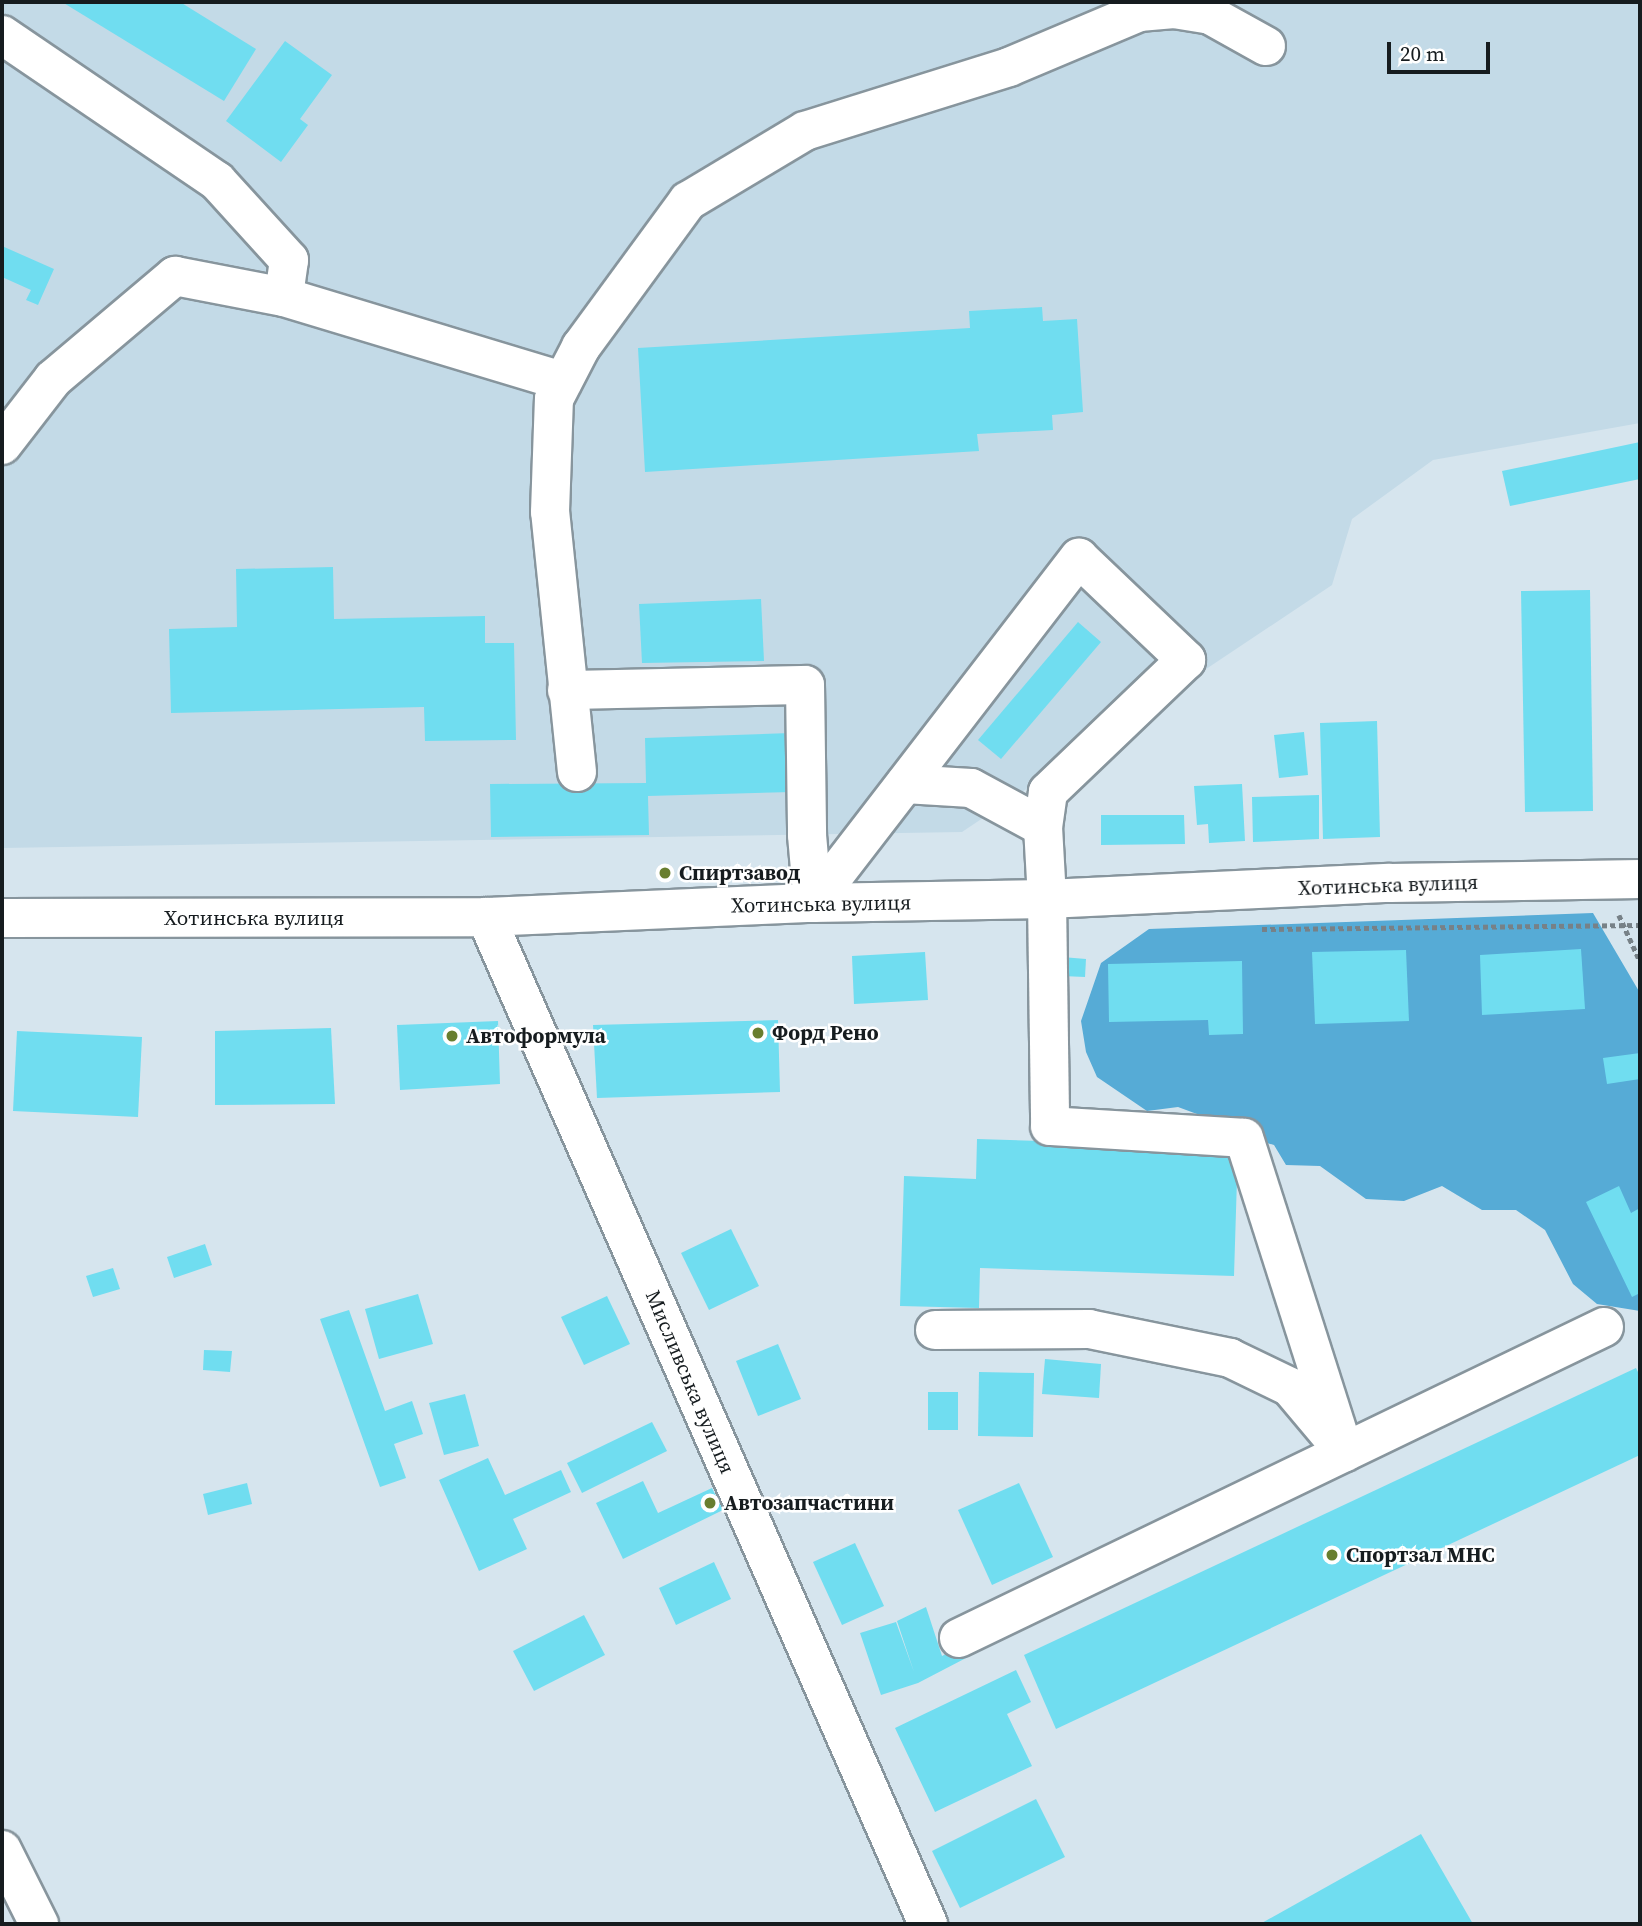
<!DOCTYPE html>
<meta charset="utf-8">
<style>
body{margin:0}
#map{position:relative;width:1642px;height:1926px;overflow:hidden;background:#d6e5ee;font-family:"Source Serif 4",serif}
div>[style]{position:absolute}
.built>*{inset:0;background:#c3dae7}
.forest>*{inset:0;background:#56abd6}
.building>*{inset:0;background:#70ddf0}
.path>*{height:4.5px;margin-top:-2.25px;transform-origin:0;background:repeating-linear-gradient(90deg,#778187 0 5px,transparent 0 8.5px)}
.roads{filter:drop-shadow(2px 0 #87959d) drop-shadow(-2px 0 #87959d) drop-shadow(0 2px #87959d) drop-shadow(0 -2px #87959d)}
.minor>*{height:38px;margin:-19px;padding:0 19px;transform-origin:19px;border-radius:19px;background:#fff}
.highway>*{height:38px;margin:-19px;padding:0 19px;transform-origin:19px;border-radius:19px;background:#fff}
.dots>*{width:19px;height:19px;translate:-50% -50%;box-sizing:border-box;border:4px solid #fff;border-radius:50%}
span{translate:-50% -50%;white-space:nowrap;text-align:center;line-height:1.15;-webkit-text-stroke:5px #fff;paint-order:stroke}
.poi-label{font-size:21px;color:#161c1f;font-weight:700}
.left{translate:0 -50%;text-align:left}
.street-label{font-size:21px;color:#161c1f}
.frame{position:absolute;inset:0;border:4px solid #161c1f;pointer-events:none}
.scale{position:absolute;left:1387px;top:42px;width:103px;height:32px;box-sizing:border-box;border:4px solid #161c1f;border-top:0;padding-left:9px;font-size:21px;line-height:24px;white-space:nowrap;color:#161c1f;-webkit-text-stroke:5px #fff;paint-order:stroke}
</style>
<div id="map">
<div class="built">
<div style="clip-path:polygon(2px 2px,1640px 2px,1640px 423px,1433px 460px,1352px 519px,1332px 585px,962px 832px,2px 848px)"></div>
</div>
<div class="forest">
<div style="clip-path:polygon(1593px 913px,1640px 993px,1640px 1311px,1597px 1304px,1573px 1284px,1545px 1230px,1516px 1210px,1482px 1210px,1442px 1186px,1404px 1201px,1366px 1199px,1320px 1166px,1286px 1165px,1274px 1145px,1246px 1137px,1216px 1121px,1178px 1107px,1147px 1111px,1097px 1077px,1086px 1052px,1081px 1021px,1101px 963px,1149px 929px)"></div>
</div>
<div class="building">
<div style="clip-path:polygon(62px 2px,180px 2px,256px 49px,224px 101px)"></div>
<div style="clip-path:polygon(285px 41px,332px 75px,300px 119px,308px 125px,281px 162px,226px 121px)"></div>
<div style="clip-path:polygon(2px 246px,54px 269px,38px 305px,26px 300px,31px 290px,2px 277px)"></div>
<div style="clip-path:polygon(1042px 307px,1043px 321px,1077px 319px,1083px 412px,1052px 415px,1053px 430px,977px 434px,979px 451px,645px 472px,638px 348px,970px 328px,969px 311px)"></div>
<div style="clip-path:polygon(1640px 442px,1640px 479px,1510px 506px,1502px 471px)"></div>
<div style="clip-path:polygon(333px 567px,334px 619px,485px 616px,485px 643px,514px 643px,516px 740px,425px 741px,424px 707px,171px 713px,169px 629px,237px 627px,236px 569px)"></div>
<div style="clip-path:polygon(1590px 590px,1593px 811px,1525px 812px,1521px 591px)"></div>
<div style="clip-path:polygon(761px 599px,764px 661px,642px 663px,639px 604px)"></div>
<div style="clip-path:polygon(1078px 622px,1101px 642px,1001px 759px,978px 740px)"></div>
<div style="clip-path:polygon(1377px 721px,1380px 837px,1323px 839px,1320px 723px)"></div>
<div style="clip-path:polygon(1304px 732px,1308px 775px,1279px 778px,1274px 735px)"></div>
<div style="clip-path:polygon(791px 733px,792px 792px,648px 796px,649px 835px,491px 837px,490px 784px,646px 783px,645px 738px)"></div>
<div style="clip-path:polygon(1242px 784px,1245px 841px,1209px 843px,1208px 824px,1197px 825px,1194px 786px)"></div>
<div style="clip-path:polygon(1319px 795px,1319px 839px,1253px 842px,1252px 797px)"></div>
<div style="clip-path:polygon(1101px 815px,1184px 815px,1185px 844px,1101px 845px)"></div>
<div style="clip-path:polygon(1581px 949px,1585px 1009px,1482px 1015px,1480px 955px)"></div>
<div style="clip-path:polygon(1406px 950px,1409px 1021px,1315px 1024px,1312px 952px)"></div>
<div style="clip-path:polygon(925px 952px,928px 1000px,854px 1004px,852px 956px)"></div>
<div style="clip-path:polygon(1062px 957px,1086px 959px,1085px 977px,1062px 976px)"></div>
<div style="clip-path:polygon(1242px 961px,1243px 1034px,1209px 1035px,1208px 1020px,1109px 1022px,1108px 964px)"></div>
<div style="clip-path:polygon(778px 1020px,780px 1092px,597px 1098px,593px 1025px)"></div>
<div style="clip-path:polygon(498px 1021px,500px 1084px,400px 1090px,397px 1025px)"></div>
<div style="clip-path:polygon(331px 1028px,335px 1104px,215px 1105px,215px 1031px)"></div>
<div style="clip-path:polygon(17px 1031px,142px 1037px,138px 1117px,13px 1111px)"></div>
<div style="clip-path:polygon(1640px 1053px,1640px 1079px,1607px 1084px,1603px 1058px)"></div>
<div style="clip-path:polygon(977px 1139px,1238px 1147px,1234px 1276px,980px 1268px,979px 1308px,900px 1306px,904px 1176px,976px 1179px)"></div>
<div style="clip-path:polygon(1619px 1186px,1631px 1213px,1640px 1208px,1640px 1293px,1632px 1297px,1586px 1202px)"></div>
<div style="clip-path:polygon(731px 1229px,759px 1286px,709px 1310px,681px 1253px)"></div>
<div style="clip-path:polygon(205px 1244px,212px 1265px,174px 1278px,167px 1257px)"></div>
<div style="clip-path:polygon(113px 1268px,120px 1289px,93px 1297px,86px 1276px)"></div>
<div style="clip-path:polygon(418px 1294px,433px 1344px,379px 1359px,365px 1309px)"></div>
<div style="clip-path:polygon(607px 1296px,630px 1344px,584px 1365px,561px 1317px)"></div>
<div style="clip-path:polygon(349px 1310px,385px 1411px,412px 1401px,423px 1434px,394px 1444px,406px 1478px,380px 1487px,320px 1319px)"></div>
<div style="clip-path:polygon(778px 1344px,801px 1399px,758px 1416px,736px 1361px)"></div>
<div style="clip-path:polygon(204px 1350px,232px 1351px,230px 1372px,203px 1370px)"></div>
<div style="clip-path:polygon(1045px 1359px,1101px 1364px,1099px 1398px,1042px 1394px)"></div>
<div style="clip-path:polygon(1636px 1368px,1640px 1376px,1640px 1455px,1056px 1729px,1024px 1655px)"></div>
<div style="clip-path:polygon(979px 1372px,1034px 1373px,1033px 1437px,978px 1436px)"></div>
<div style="clip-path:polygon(928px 1392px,958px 1392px,958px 1430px,928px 1430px)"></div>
<div style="clip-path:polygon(465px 1394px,479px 1446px,444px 1455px,429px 1403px)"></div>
<div style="clip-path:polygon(652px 1422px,667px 1451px,582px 1493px,567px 1463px)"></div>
<div style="clip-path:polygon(488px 1458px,505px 1495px,561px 1470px,571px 1492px,513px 1519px,527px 1549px,479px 1571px,439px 1480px)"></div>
<div style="clip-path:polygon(643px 1481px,658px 1513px,712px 1488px,723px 1510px,623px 1559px,596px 1503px)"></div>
<div style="clip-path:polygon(247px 1483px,252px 1504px,208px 1515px,203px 1494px)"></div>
<div style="clip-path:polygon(1019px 1483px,1053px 1557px,992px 1585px,958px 1510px)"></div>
<div style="clip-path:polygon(855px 1543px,884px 1606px,842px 1625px,813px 1562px)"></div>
<div style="clip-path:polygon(714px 1562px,731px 1599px,676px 1625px,659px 1588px)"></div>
<div style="clip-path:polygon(926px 1607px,942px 1656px,1008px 1622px,1014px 1633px,918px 1683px,881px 1695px,860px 1633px,896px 1622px,914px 1672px,897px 1621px)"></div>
<div style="clip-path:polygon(584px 1615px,605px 1655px,534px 1691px,513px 1651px)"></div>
<div style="clip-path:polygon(1016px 1670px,1031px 1702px,1007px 1714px,1032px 1766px,935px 1812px,895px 1728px)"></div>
<div style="clip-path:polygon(1036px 1799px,1065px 1857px,960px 1908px,932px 1851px)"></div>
<div style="clip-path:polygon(1421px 1834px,1473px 1924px,1260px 1924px)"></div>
</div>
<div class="path">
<div style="left:1619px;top:915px;width:51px;rotate:65.5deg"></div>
<div style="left:1262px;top:929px;width:378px;rotate:-0.6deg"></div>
</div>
<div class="roads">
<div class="minor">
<div style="left:2px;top:35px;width:260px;rotate:34.2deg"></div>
<div style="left:217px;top:181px;width:107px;rotate:47.7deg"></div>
<div style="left:289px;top:260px;width:37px;rotate:98deg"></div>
<div style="left:284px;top:297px;width:291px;rotate:16.8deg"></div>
<div style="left:2px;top:445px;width:83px;rotate:-52.3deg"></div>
<div style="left:53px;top:379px;width:160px;rotate:-40.2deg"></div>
<div style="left:175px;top:276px;width:111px;rotate:10.9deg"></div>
<div style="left:567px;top:690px;width:238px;rotate:-1.2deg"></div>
<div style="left:805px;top:685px;width:150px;rotate:89.2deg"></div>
<div style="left:807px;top:835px;width:68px;rotate:85deg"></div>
<div style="left:577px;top:772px;width:261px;rotate:-95.9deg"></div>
<div style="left:550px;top:512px;width:113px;rotate:-88deg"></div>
<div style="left:554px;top:399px;width:59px;rotate:-62.6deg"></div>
<div style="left:581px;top:347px;width:181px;rotate:-53.8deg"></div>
<div style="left:688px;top:201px;width:136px;rotate:-30.9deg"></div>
<div style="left:805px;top:131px;width:214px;rotate:-17.4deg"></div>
<div style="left:1009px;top:67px;width:141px;rotate:-22.9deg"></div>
<div style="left:1139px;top:12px;width:35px;rotate:-5deg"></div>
<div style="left:1174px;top:9px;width:36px;rotate:9deg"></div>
<div style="left:1210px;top:15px;width:64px;rotate:29deg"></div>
<div style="left:905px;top:784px;width:66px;rotate:3.5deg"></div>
<div style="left:971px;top:788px;width:82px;rotate:28.4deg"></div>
<div style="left:813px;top:903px;width:436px;rotate:-52.4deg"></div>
<div style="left:1079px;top:558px;width:148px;rotate:43.6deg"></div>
<div style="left:1186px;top:660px;width:191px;rotate:136.3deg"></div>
<div style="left:1048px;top:792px;width:35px;rotate:98deg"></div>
<div style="left:1043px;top:827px;width:72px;rotate:86.8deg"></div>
<div style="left:1047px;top:899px;width:227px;rotate:89.2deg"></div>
<div style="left:1050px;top:1126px;width:194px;rotate:3.5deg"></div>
<div style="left:1244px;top:1138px;width:330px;rotate:72.3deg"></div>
<div style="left:486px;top:917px;width:1100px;rotate:66.3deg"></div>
<div style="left:935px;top:1330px;width:154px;rotate:-0.4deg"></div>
<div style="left:1089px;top:1329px;width:144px;rotate:11.6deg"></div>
<div style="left:1230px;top:1358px;width:67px;rotate:25.8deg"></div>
<div style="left:1290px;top:1387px;width:65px;rotate:50deg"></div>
<div style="left:959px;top:1638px;width:716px;rotate:-25.74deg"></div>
<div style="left:2px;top:1850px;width:83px;rotate:63.4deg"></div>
</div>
<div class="highway">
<div style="left:2px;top:918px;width:484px;rotate:-0.1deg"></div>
<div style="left:486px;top:917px;width:327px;rotate:-2.5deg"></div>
<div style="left:813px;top:903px;width:234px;rotate:-1deg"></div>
<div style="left:1047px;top:899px;width:343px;rotate:-2.7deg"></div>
<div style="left:1390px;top:883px;width:250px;rotate:-0.9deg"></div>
</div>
</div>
<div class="dots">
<div style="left:665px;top:873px;background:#687e2f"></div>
<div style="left:758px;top:1033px;background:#687e2f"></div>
<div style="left:452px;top:1036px;background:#687e2f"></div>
<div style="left:710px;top:1503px;background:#687e2f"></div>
<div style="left:1332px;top:1555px;background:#687e2f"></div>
</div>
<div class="poi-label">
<span class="left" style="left:679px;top:873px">Спиртзавод</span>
<span class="left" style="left:772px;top:1033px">Форд Рено</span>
<span class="left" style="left:466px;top:1036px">Автоформула</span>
<span class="left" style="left:724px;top:1503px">Автозапчастини</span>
<span class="left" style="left:1346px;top:1555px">Спортзал МНС</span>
</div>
<div class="street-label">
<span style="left:1388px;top:885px;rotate:-2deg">Хотинська вулиця</span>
<span style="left:821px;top:904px;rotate:-1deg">Хотинська вулиця</span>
<span style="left:254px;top:918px">Хотинська вулиця</span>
<span style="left:690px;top:1382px;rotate:67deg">Мисливська вулиця</span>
</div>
<div class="frame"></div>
<div class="scale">20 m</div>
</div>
